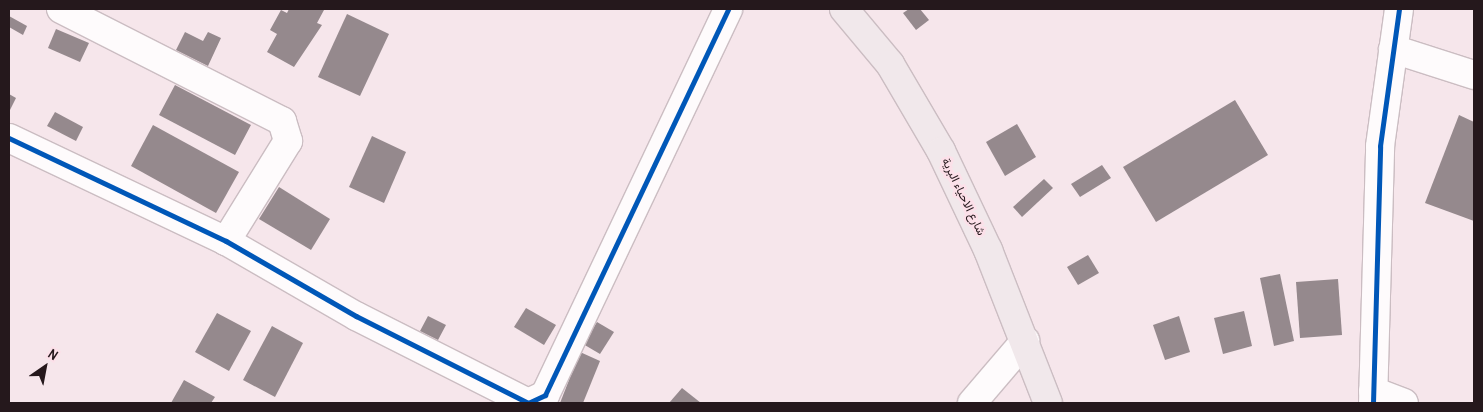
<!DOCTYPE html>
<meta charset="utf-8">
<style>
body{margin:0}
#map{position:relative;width:1483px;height:412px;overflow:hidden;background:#f6e6eb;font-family:"Archivo Narrow",Vazirmatn,sans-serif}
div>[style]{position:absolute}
.building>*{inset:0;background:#95898d}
.roads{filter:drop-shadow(1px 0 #cbbdc2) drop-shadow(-1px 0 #cbbdc2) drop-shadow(0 1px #cbbdc2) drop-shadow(0 -1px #cbbdc2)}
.minor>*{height:28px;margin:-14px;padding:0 14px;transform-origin:14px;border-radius:14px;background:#fefbfc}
.major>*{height:28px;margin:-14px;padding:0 14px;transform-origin:14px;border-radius:14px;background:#f1e8eb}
.cycleway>*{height:5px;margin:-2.5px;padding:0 2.5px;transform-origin:2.5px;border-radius:2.5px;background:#0057b8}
span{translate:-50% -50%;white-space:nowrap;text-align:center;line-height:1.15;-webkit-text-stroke:5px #fce0e9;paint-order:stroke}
.street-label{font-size:12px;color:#25181c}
.frame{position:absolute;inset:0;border:10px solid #25181c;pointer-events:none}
.north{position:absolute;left:20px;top:342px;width:50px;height:50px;-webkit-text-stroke:4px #fce0e9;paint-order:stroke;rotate:33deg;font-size:14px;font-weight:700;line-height:20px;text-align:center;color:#25181c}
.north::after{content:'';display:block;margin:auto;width:18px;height:22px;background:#25181c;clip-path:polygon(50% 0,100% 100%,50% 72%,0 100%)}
</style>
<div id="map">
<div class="building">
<div style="clip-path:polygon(289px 9px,324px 10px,317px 23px,322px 25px,294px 67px,267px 52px,277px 34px,270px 30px,281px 10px,287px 13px)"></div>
<div style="clip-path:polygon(909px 9px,920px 9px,929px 20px,916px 30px,903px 13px)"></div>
<div style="clip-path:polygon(347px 14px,389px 34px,360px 96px,318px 77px)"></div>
<div style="clip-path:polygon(9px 16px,27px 26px,23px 35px,9px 27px)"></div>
<div style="clip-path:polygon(56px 29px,89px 43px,80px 62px,48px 48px)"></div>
<div style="clip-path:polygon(185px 32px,203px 41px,208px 32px,221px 38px,208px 66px,176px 50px)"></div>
<div style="clip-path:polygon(175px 85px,251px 125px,235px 155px,159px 115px)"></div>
<div style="clip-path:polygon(9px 94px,16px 98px,9px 112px)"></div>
<div style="clip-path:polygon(1235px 100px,1268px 155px,1156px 222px,1123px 167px)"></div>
<div style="clip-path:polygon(55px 112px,83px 127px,76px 141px,47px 126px)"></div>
<div style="clip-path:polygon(1459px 115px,1474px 122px,1474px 221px,1425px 203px)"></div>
<div style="clip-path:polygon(1017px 124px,1036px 157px,1005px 176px,986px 142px)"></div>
<div style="clip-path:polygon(153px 125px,239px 172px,216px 213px,131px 166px)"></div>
<div style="clip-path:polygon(372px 136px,406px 152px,384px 203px,349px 187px)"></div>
<div style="clip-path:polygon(1102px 165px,1111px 178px,1080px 197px,1071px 184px)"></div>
<div style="clip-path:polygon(1044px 179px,1053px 188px,1022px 217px,1013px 207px)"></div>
<div style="clip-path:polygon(279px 187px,330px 219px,311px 250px,259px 219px)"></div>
<div style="clip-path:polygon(1088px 255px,1099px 273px,1078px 285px,1067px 267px)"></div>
<div style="clip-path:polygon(1280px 274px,1294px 341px,1274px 346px,1260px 278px)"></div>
<div style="clip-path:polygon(1338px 279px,1342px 335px,1300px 338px,1296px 282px)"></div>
<div style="clip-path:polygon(526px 308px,556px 325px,544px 345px,514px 327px)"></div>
<div style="clip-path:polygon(1244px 311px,1252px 346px,1223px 354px,1214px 318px)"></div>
<div style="clip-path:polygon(217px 313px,251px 331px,229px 371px,195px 352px)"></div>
<div style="clip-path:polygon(428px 316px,446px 325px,438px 340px,420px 331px)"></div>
<div style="clip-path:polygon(1179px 316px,1190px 352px,1165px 360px,1153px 325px)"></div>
<div style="clip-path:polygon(597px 322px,614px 332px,600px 354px,583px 344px)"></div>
<div style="clip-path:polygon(272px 326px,303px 343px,275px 397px,243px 380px)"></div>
<div style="clip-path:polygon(580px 352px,600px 361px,583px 403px,560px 403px)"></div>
<div style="clip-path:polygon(184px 380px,215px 397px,211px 403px,171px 403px)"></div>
<div style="clip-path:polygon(682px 388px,701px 403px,669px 403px)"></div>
</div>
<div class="roads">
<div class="minor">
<div style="left:61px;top:9px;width:248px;rotate:26.9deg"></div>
<div style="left:282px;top:121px;width:21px;rotate:73deg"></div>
<div style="left:288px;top:141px;width:118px;rotate:121.8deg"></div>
<div style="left:1393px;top:49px;width:85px;rotate:17.8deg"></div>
<div style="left:9px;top:138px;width:240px;rotate:25.4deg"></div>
<div style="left:226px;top:241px;width:150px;rotate:30deg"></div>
<div style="left:356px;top:316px;width:193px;rotate:26.8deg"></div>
<div style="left:528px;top:403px;width:19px;rotate:-25deg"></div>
<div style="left:545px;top:395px;width:427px;rotate:-64.6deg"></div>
<div style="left:1373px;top:391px;width:33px;rotate:21deg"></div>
<div style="left:972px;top:403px;width:82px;rotate:-49.5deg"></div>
<div style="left:1373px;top:403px;width:257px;rotate:-88.4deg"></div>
<div style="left:1380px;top:146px;width:138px;rotate:-82.1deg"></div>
</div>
<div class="major">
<div style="left:844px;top:9px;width:72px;rotate:50.1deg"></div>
<div style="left:890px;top:64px;width:101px;rotate:59.6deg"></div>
<div style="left:941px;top:151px;width:110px;rotate:64.6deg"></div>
<div style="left:988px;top:250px;width:164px;rotate:68.6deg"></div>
</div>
</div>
<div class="cycleway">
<div style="left:9px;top:138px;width:240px;rotate:25.4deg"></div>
<div style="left:226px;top:241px;width:150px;rotate:30deg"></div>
<div style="left:356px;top:316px;width:193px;rotate:26.8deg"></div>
<div style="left:528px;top:403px;width:19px;rotate:-25deg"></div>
<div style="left:545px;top:395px;width:427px;rotate:-64.6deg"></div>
<div style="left:1373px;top:403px;width:257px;rotate:-88.4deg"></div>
<div style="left:1380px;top:146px;width:138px;rotate:-82.1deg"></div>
</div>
<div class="street-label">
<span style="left:963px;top:197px;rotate:64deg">شارع الاحياء البرية</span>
</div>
<div class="frame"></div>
<div class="north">N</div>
</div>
